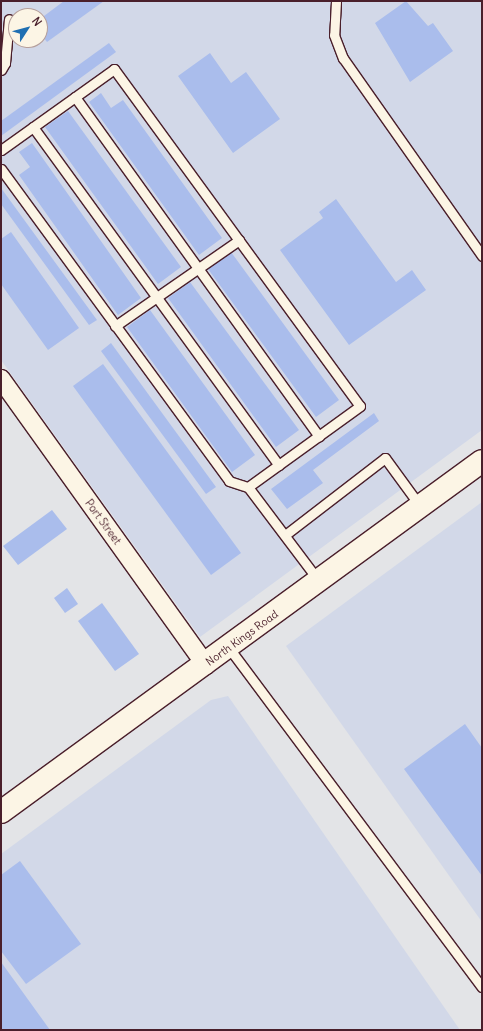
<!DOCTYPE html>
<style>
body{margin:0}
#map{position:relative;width:483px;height:1031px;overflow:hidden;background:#e3e4e7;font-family:Delius,sans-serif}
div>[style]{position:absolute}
.built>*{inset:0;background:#d2d8e8}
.building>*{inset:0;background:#aabdec}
.roads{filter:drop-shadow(1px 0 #4a1f2b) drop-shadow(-1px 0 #4a1f2b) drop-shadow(0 1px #4a1f2b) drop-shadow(0 -1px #4a1f2b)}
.lane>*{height:9px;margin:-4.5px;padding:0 4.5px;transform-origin:4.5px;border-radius:4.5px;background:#fcf5e5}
.street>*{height:18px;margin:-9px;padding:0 9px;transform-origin:9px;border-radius:9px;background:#fcf5e5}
.secondary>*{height:22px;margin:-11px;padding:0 11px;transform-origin:11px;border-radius:11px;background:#fcf5e5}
span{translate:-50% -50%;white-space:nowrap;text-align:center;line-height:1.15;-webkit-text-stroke:3px #fcf5e5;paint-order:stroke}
.street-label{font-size:11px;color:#4a1f2b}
.frame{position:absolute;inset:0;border:2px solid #4a1f2b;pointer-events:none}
.north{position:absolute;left:8px;top:8px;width:40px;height:40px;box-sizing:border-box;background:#fcf5e5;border:1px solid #b59f9b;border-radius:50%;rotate:54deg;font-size:11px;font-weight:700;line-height:16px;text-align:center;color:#4a1f2b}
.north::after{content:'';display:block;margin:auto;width:14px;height:18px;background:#1f6fb2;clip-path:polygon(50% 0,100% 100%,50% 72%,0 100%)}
</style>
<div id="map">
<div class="built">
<div style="clip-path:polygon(evenodd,1px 1px,482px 1px,482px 430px,200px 637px,1px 360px,1px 1px,16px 16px,40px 16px,40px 40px,16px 40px,16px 16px)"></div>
<div style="clip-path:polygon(482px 502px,482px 922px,286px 646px)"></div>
<div style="clip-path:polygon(228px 696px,460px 1030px,1px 1030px,1px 854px,211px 700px)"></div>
</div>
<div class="building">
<div style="clip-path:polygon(64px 1px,104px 1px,47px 42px,40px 33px,40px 19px)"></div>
<div style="clip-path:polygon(406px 1px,428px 26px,433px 23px,453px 51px,410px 82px,375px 23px)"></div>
<div style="clip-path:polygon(109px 43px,116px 52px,1px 136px,1px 121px)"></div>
<div style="clip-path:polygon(210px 53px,231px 83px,246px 72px,280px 119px,233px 153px,178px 76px)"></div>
<div style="clip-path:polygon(101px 93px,111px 108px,123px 100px,222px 238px,199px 255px,89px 102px)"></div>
<div style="clip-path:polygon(68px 111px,181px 267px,158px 284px,45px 127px)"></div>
<div style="clip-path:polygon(32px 143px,141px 298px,118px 315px,19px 175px,30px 167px,19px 152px)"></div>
<div style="clip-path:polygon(1px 188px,97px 320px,89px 325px,1px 204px)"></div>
<div style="clip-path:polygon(336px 199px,396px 282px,412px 270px,426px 290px,349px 345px,280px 250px,323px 218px,319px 212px)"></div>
<div style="clip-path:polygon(11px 232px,79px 328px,48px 350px,1px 284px,1px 239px)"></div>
<div style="clip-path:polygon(231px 252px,339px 400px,316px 417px,208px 269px)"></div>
<div style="clip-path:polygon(190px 282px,299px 430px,276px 447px,168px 298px)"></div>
<div style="clip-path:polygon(150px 310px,255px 455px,232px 472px,127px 327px)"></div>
<div style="clip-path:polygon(111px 343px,216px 487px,206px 494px,101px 351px)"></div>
<div style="clip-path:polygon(103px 364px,241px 553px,211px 575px,73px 386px)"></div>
<div style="clip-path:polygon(374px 413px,379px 421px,313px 470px,323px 483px,287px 509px,271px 489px)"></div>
<div style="clip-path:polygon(52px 510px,67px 529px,18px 565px,3px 546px)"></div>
<div style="clip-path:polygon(67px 588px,78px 604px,65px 613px,54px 598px)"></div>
<div style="clip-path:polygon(102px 603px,139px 654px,115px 671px,78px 621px)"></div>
<div style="clip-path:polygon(465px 724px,482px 748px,482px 876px,404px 769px)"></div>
<div style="clip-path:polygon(20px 861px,81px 944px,26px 984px,1px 951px,1px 875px)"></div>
<div style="clip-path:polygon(1px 962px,50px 1030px,1px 1030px)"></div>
</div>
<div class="roads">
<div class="lane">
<div style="left:336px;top:1px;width:34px;rotate:93deg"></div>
<div style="left:334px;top:35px;width:25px;rotate:69deg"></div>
<div style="left:343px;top:58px;width:242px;rotate:54.9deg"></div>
<div style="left:1px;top:70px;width:8px;rotate:-60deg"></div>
<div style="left:5px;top:63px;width:44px;rotate:-84.8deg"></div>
<div style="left:75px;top:97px;width:418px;rotate:54.3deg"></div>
<div style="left:33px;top:127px;width:418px;rotate:54deg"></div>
<div style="left:1px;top:150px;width:139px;rotate:-35.6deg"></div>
<div style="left:114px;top:69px;width:417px;rotate:53.9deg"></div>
<div style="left:360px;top:406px;width:138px;rotate:144.1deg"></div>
<div style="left:1px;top:169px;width:386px;rotate:53.8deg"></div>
<div style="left:229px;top:481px;width:20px;rotate:18deg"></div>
<div style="left:248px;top:487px;width:116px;rotate:53deg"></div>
<div style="left:115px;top:326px;width:151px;rotate:-34.7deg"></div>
<div style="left:285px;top:535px;width:126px;rotate:-37.6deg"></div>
<div style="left:385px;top:458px;width:59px;rotate:53.9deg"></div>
<div style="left:229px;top:648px;width:423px;rotate:53.3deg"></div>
</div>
<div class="street">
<div style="left:1px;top:379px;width:352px;rotate:54.4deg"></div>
</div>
<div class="secondary">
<div style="left:1px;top:812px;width:595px;rotate:-36.12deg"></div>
</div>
</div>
<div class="street-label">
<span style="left:103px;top:522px;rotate:54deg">Port Street</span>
<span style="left:242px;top:638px;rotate:-36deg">North Kings Road</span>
</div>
<div class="frame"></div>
<div class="north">N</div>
</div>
